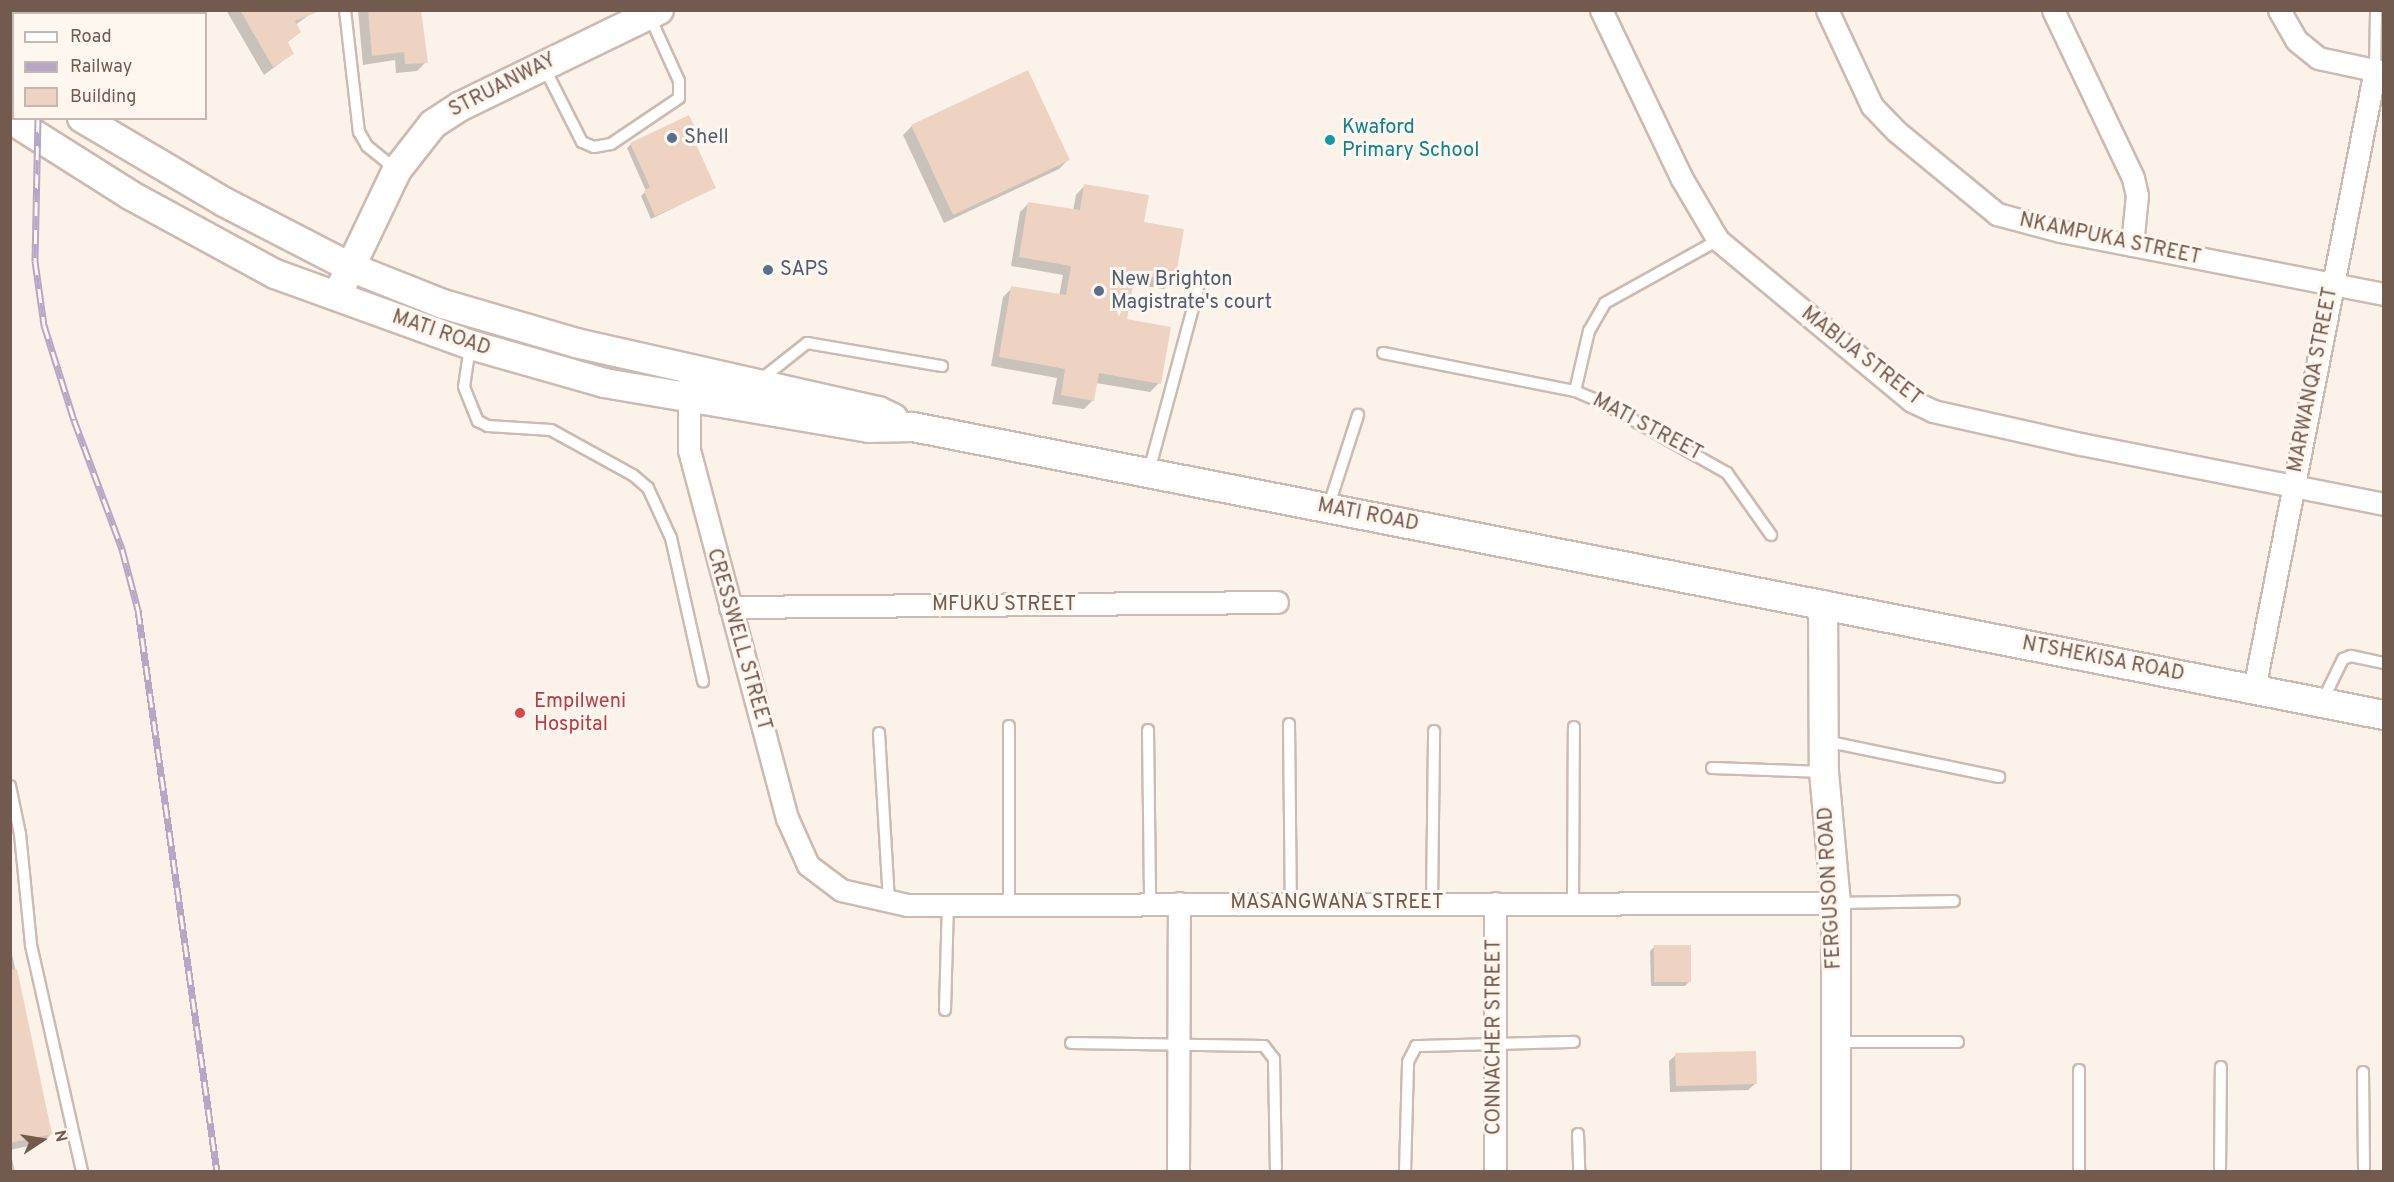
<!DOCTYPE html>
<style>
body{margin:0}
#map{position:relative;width:2394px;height:1182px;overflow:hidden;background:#fbf3e9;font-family:Overpass,sans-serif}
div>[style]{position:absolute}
.shadow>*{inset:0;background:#0003}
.building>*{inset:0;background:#eed3c3}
.roads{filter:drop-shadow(2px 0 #ccbbb0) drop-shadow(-2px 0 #ccbbb0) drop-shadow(0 2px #ccbbb0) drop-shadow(0 -2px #ccbbb0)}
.lane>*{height:10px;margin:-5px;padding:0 5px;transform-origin:5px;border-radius:5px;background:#fff}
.street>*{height:21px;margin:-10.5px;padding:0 10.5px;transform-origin:10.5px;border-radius:10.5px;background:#fff}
.secondary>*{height:28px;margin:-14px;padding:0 14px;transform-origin:14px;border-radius:14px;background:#fff}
.rail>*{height:7px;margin-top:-3.5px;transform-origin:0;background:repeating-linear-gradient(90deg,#fef7ef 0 14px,#b6a7c4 0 28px);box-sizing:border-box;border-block:2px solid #b6a7c4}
.dots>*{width:16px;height:16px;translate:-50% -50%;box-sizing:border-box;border:3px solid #fef7ef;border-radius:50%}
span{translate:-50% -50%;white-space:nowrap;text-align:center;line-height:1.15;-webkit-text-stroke:6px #fef7ef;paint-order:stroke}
.street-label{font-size:20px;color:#735a4e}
.culture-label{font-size:20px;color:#0d838f}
.left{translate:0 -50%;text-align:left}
.service-label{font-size:20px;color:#4e5e75}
.health-label{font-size:20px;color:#be3a42}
.frame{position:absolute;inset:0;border:12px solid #735a4e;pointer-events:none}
.legend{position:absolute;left:12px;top:12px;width:195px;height:108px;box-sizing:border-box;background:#fef7ef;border:2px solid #c6b8af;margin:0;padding:8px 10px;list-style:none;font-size:18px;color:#735a4e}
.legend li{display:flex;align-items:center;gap:12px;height:30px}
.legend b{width:30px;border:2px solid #c6b8af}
.north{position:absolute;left:12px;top:1110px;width:60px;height:60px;-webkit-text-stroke:4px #fef7ef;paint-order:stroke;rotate:78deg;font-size:16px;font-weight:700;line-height:24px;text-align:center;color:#735a4e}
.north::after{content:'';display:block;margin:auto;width:21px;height:27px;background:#735a4e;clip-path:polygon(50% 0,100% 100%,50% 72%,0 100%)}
</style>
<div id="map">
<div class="shadow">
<div style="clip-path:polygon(226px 10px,307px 10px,309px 15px,295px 25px,299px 32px,287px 43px,292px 54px,264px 75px)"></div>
<div style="clip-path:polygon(358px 10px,419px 10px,426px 62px,417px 71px,396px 73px,395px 60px,363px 65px)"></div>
<div style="clip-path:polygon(912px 126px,1068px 160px,1059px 169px,944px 223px,903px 135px)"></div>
<div style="clip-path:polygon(699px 139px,695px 143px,714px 188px,651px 219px,641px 196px,646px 191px,627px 148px,631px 144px)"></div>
<div style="clip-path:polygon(1085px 185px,1142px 223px,1173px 280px,1164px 289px,1132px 284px,1126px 320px,1159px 383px,1150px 392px,1096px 383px,1093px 400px,1084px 409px,1052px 404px,1057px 378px,991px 366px,1003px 297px,1012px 288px,1059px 296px,1063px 275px,1011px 266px,1020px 212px,1029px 203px,1073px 211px,1076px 195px)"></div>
<div style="clip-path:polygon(10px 945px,51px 1134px,42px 1143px,10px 1150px)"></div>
<div style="clip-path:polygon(1655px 946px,1689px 982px,1685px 986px,1651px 986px,1650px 951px)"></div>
<div style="clip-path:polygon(1676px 1055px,1755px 1084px,1748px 1090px,1670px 1092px,1669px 1061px)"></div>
<div style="clip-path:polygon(10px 1150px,15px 1172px,10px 1172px)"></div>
</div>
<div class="building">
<div style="clip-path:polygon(240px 10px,320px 10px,320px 11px,295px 21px,301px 32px,288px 42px,294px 54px,273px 67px)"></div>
<div style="clip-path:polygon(368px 10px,421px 10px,428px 63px,405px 64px,404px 52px,372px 56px)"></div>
<div style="clip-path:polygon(1028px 70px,1070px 160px,953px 215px,911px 125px)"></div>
<div style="clip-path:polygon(689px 115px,701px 139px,695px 142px,716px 188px,655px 216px,644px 191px,650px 187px,630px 143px)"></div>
<div style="clip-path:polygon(1084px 184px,1149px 195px,1144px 222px,1184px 229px,1175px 281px,1135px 274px,1127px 319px,1171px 327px,1161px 384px,1099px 373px,1094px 401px,1061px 395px,1065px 369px,999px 357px,1011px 286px,1066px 295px,1071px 266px,1019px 257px,1028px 202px,1080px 210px)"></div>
<div style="clip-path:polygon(1654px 945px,1691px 945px,1691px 982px,1654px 982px)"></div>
<div style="clip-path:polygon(17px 969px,52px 1134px,10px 1143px,10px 970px)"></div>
<div style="clip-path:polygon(1756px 1051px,1757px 1084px,1676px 1086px,1675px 1053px)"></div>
</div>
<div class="roads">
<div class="lane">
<div style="left:345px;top:10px;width:123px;rotate:83.5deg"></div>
<div style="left:359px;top:132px;width:16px;rotate:60deg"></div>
<div style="left:367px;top:146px;width:38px;rotate:39deg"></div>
<div style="left:544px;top:67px;width:84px;rotate:63.1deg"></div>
<div style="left:582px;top:142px;width:13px;rotate:23deg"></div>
<div style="left:594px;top:147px;width:17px;rotate:-10deg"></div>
<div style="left:611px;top:144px;width:82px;rotate:-34.1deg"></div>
<div style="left:679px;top:98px;width:17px;rotate:-90deg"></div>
<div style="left:679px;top:81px;width:72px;rotate:-114.4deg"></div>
<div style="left:2375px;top:70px;width:60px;rotate:-89deg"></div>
<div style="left:470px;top:346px;width:41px;rotate:98.3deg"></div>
<div style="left:464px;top:387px;width:37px;rotate:68deg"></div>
<div style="left:478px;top:421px;width:11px;rotate:27deg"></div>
<div style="left:488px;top:426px;width:63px;rotate:3.6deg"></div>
<div style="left:551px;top:430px;width:94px;rotate:28.8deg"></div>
<div style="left:633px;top:475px;width:20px;rotate:41deg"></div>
<div style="left:648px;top:488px;width:55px;rotate:65.3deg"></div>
<div style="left:671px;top:538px;width:147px;rotate:77.4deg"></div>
<div style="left:1383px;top:353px;width:196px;rotate:11.2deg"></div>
<div style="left:1575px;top:391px;width:33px;rotate:23deg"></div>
<div style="left:1605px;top:404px;width:140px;rotate:29.5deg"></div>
<div style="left:1727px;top:473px;width:76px;rotate:54.6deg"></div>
<div style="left:759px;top:381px;width:61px;rotate:-38.4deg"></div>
<div style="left:807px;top:343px;width:137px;rotate:9.7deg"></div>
<div style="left:1575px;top:391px;width:62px;rotate:-76.9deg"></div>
<div style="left:1589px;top:331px;width:32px;rotate:-60deg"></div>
<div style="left:1605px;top:303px;width:129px;rotate:-29.1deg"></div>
<div style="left:1149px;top:471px;width:188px;rotate:-74.9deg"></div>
<div style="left:1328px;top:508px;width:98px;rotate:-72.1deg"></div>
<div style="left:2322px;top:702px;width:48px;rotate:-64deg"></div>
<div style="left:2343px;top:659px;width:9px;rotate:-21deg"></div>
<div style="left:2351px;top:656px;width:34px;rotate:12deg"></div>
<div style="left:1289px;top:724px;width:179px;rotate:89.4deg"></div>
<div style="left:1148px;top:730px;width:173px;rotate:89.3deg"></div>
<div style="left:879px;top:733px;width:170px;rotate:86.6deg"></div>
<div style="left:1825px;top:741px;width:178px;rotate:11.7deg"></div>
<div style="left:1712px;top:768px;width:112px;rotate:2deg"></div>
<div style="left:10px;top:786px;width:49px;rotate:78.2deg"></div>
<div style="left:20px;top:834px;width:112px;rotate:84.3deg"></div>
<div style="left:31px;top:945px;width:233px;rotate:77.3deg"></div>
<div style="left:1432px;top:903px;width:172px;rotate:-89.3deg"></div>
<div style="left:1573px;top:903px;width:176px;rotate:-89.7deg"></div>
<div style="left:1838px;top:903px;width:116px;rotate:-1deg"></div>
<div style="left:1009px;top:904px;width:178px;rotate:-90deg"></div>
<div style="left:945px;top:1010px;width:105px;rotate:-88.4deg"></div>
<div style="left:1838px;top:1042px;width:120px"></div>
<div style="left:1071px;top:1043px;width:193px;rotate:0.9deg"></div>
<div style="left:1264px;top:1046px;width:16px;rotate:52deg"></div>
<div style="left:1274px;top:1059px;width:113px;rotate:89deg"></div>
<div style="left:2079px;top:1070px;width:102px;rotate:90deg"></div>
<div style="left:2363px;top:1072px;width:100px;rotate:89.4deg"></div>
<div style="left:1578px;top:1134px;width:38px;rotate:88deg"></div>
<div style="left:1405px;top:1172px;width:110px;rotate:-88.4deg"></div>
<div style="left:1408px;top:1062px;width:18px;rotate:-63deg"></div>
<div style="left:1416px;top:1046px;width:158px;rotate:-1.5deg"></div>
<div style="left:2220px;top:1172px;width:105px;rotate:-89.5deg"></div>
</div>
<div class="street">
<div style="left:1601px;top:10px;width:187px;rotate:64.4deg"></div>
<div style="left:1682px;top:179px;width:71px;rotate:59.5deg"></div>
<div style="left:1718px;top:240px;width:252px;rotate:39.7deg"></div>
<div style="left:1912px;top:401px;width:23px;rotate:25deg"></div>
<div style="left:1933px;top:411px;width:152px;rotate:12.6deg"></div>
<div style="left:2081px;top:444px;width:309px;rotate:11.2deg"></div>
<div style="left:1827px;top:10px;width:106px;rotate:64.9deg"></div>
<div style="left:1872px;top:106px;width:35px;rotate:46deg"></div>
<div style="left:1896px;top:131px;width:131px;rotate:39.4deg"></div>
<div style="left:1997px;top:214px;width:65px;rotate:15.1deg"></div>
<div style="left:2060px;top:231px;width:330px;rotate:11deg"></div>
<div style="left:2053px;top:10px;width:186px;rotate:64.5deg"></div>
<div style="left:2133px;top:178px;width:17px;rotate:77deg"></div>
<div style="left:2137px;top:195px;width:50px;rotate:95.7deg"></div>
<div style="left:2279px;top:10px;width:34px;rotate:60deg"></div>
<div style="left:2296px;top:40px;width:28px;rotate:39deg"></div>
<div style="left:2318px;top:58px;width:67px;rotate:12deg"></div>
<div style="left:689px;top:383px;width:67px;rotate:90deg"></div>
<div style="left:689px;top:450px;width:381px;rotate:75.1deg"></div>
<div style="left:787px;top:818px;width:51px;rotate:65.9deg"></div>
<div style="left:808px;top:865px;width:41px;rotate:37.1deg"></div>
<div style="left:841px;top:890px;width:68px;rotate:12.8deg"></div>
<div style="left:907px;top:905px;width:929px;rotate:-0.12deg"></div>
<div style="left:730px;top:607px;width:547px;rotate:-0.52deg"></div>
<div style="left:2254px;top:689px;width:631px;rotate:-78.94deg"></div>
<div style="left:1178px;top:1172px;width:269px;rotate:-89.8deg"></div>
<div style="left:1495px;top:1172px;width:269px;rotate:-90deg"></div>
</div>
<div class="secondary">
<div style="left:10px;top:74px;width:4px;rotate:27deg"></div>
<div style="left:82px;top:118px;width:165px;rotate:30.6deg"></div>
<div style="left:224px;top:202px;width:142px;rotate:27.3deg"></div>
<div style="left:350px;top:267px;width:100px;rotate:21.7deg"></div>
<div style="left:443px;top:304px;width:139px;rotate:16.3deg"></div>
<div style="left:576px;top:343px;width:310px;rotate:12.7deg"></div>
<div style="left:878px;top:411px;width:17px;rotate:25deg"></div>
<div style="left:10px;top:119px;width:142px;rotate:32.3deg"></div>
<div style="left:130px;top:195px;width:165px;rotate:28.6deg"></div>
<div style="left:275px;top:274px;width:208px;rotate:19.9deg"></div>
<div style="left:471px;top:345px;width:138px;rotate:15.9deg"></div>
<div style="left:604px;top:383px;width:269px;rotate:9.6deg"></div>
<div style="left:869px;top:428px;width:44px;rotate:-1.3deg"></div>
<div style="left:913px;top:427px;width:1499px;rotate:11.08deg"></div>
<div style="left:343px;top:283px;width:125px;rotate:-64.5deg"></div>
<div style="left:397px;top:170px;width:58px;rotate:-52deg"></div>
<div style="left:433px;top:124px;width:33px;rotate:-33deg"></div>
<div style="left:461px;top:106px;width:220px;rotate:-25.9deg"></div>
<div style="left:1823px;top:605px;width:167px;rotate:89.7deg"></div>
<div style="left:1824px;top:772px;width:132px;rotate:84.8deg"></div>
<div style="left:1836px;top:903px;width:269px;rotate:90deg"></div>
</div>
</div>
<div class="rail">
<div style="left:43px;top:14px;width:4px;rotate:-90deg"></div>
<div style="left:38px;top:118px;width:143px;rotate:91.2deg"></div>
<div style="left:35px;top:261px;width:65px;rotate:82deg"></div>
<div style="left:44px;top:325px;width:100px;rotate:72.5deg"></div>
<div style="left:74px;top:420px;width:138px;rotate:69.6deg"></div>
<div style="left:122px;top:549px;width:63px;rotate:75.3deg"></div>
<div style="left:138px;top:610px;width:568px;rotate:82deg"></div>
</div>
<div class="dots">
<div style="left:672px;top:138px;background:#5c6f8a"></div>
<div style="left:1330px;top:140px;background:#0f9aa8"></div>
<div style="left:768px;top:270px;background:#5c6f8a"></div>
<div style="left:1099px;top:291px;background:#5c6f8a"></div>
<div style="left:520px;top:713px;background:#e0444e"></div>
</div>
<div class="street-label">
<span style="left:503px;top:86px;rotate:-27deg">STRUANWAY</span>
<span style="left:2110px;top:240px;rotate:12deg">NKAMPUKA STREET</span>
<span style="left:441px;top:334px;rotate:19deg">MATI ROAD</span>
<span style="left:1861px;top:357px;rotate:38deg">MABIJA STREET</span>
<span style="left:2314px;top:380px;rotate:-79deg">MARWANQA STREET</span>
<span style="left:1647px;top:428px;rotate:28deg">MATI STREET</span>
<span style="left:1368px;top:516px;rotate:11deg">MATI ROAD</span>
<span style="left:1004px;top:605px">MFUKU STREET</span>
<span style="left:738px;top:640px;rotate:74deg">CRESSWELL STREET</span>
<span style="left:2103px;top:660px;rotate:11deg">NTSHEKISA ROAD</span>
<span style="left:1831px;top:888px;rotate:-93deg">FERGUSON ROAD</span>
<span style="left:1337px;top:903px">MASANGWANA STREET</span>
<span style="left:1495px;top:1037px;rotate:-90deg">CONNACHER STREET</span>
</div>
<div class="culture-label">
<span class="left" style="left:1342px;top:140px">Kwaford<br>Primary School</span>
</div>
<div class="service-label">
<span class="left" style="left:684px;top:138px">Shell</span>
<span class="left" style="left:780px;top:270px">SAPS</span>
<span class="left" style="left:1111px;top:292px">New Brighton<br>Magistrate's court</span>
</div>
<div class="health-label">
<span class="left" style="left:534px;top:714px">Empilweni<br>Hospital</span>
</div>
<div class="frame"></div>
<ul class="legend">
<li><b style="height:8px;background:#fff"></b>Road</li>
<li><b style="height:8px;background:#b6a7c4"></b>Railway</li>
<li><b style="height:16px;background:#eed3c3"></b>Building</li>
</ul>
<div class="north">N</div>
</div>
